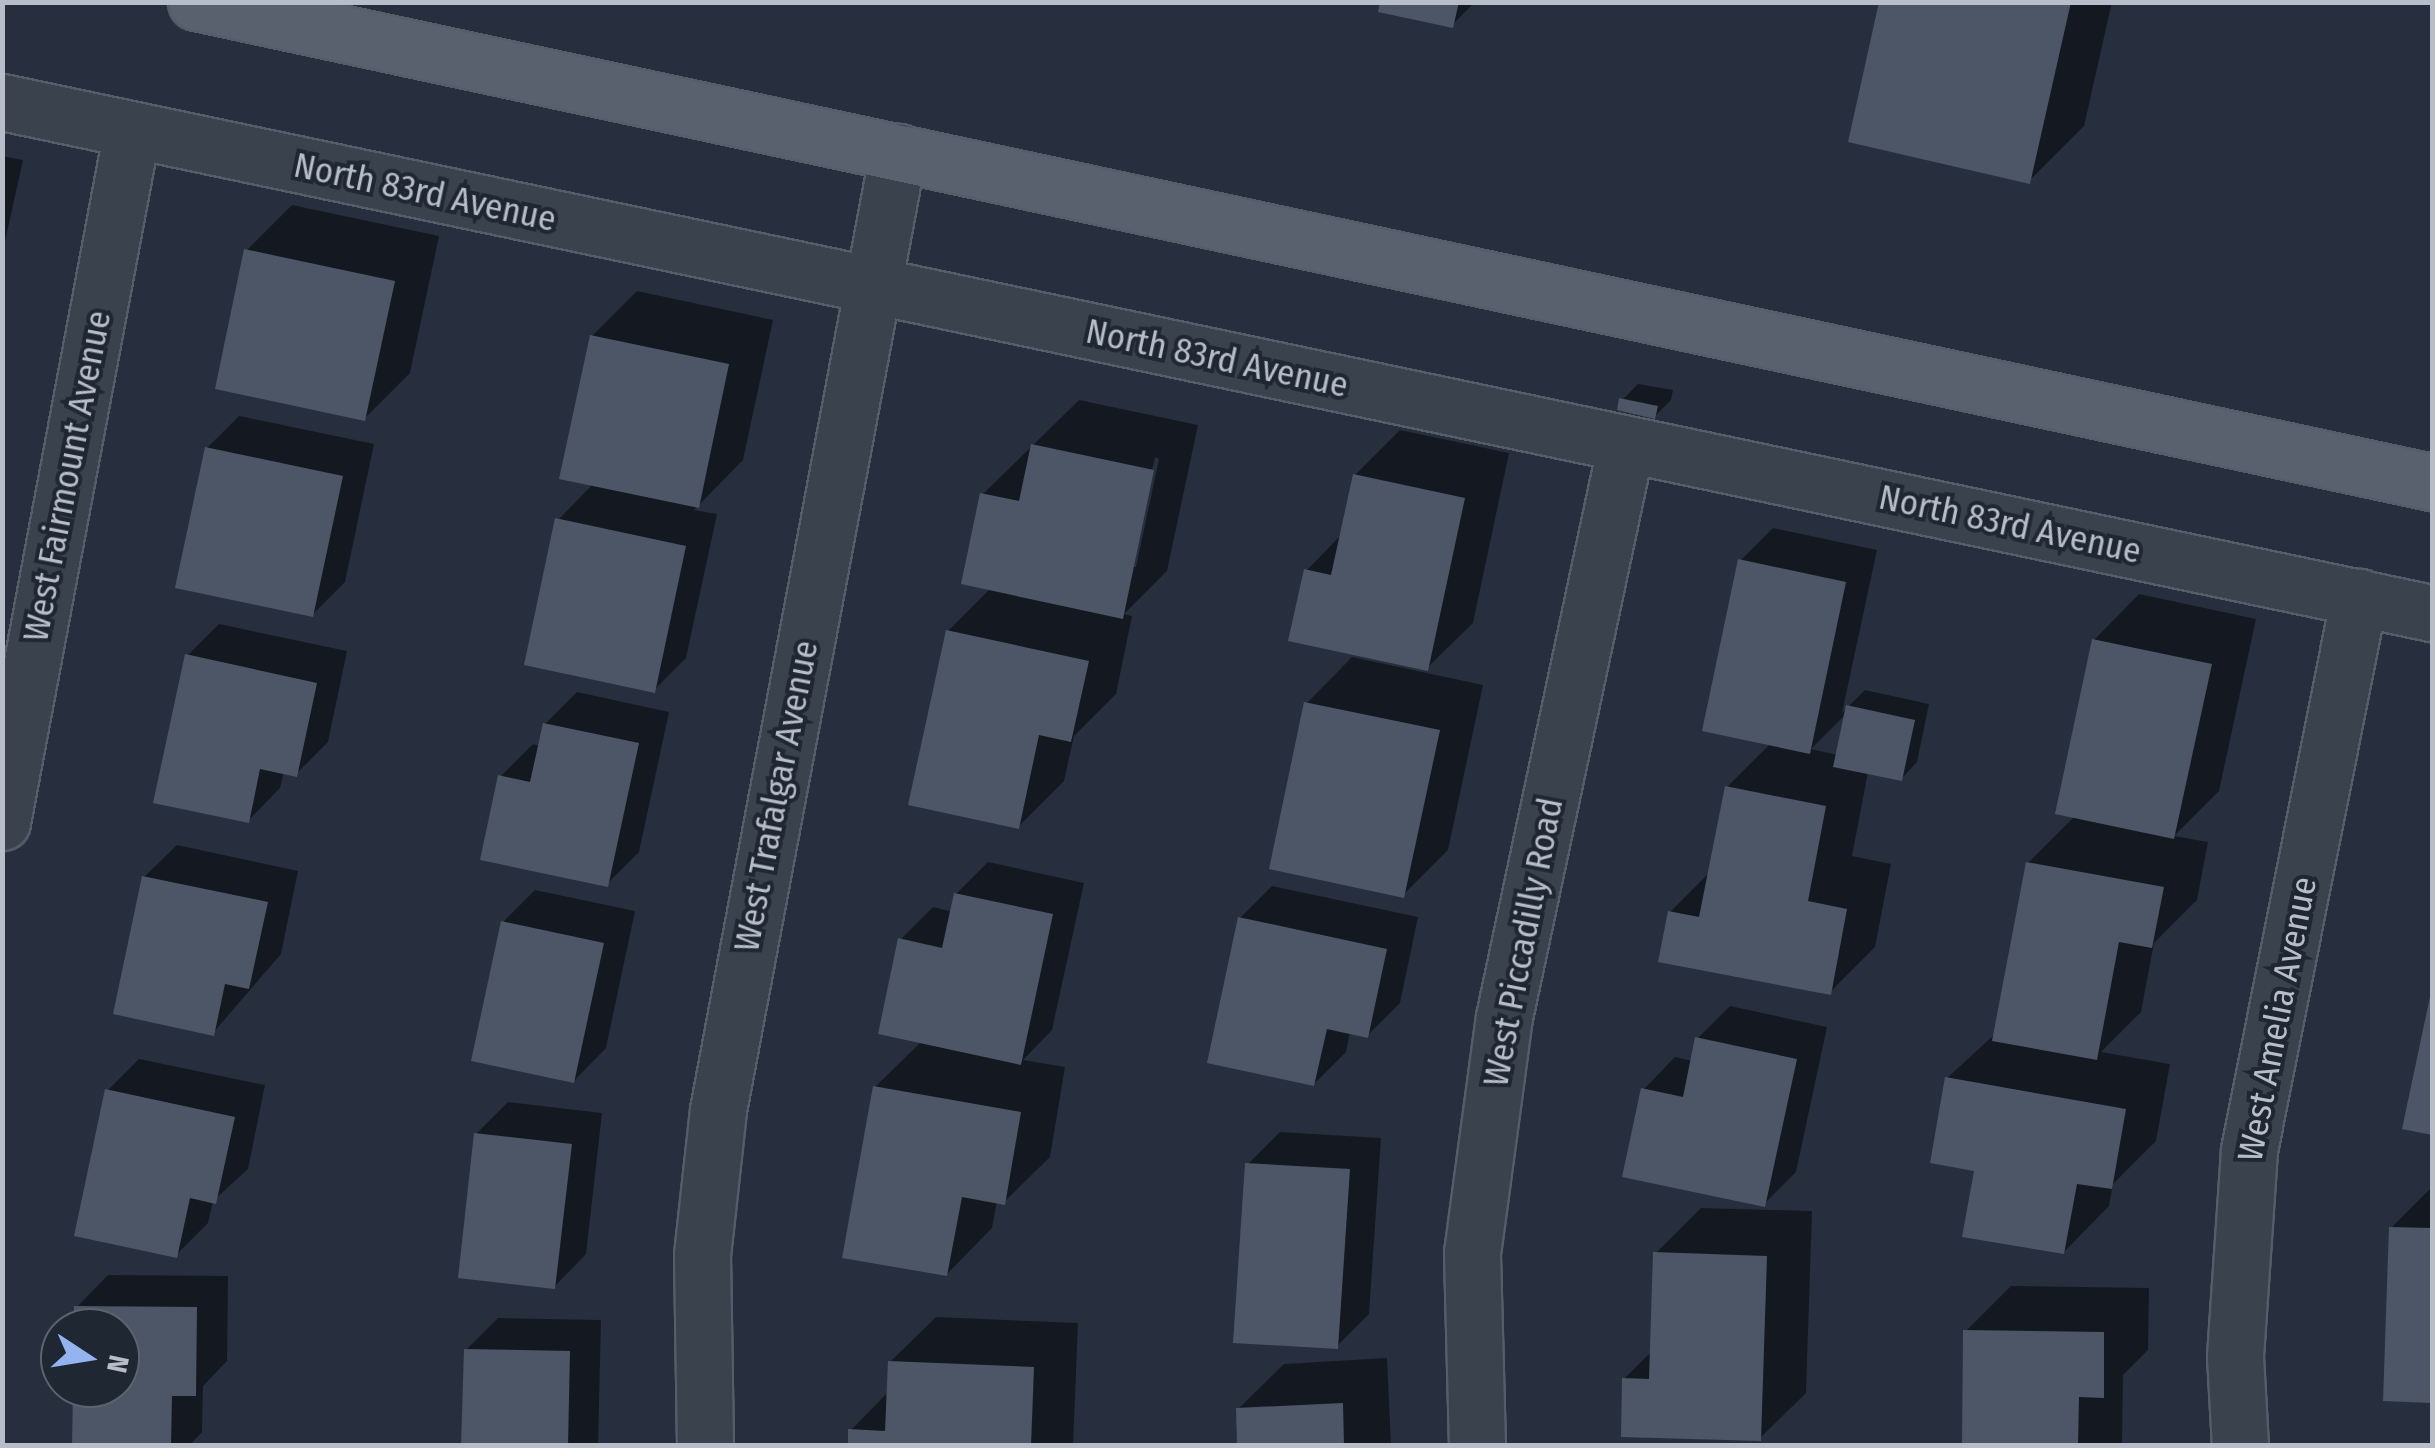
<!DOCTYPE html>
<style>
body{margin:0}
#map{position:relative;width:2435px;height:1448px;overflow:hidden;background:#272f3e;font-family:"Fira Sans Condensed",sans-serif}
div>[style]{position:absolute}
.shadow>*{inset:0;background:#0007}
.building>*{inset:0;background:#4d5666}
.roads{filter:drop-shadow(2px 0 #555d69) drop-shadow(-2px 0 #555d69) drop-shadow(0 2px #555d69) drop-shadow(0 -2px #555d69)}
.minor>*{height:55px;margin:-27.5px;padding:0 27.5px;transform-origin:27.5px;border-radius:27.5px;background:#3a424e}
.major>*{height:55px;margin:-27.5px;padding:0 27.5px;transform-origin:27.5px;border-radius:27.5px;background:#59616e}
span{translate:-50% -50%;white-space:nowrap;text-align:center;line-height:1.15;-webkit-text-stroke:8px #1f2733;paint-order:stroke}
.street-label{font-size:35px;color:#b7bdc9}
.frame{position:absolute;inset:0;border:5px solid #b7bdc9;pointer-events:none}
.north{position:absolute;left:40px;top:1308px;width:100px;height:100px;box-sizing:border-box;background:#1f2733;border:2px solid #5c636f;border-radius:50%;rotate:102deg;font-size:28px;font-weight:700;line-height:40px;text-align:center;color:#b7bdc9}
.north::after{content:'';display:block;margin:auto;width:35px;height:45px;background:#93b3f1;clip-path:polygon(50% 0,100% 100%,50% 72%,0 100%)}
</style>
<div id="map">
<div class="shadow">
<div style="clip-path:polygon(1383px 2px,1475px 2px,1452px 25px)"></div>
<div style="clip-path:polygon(1882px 2px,2112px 2px,2084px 126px,2029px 181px)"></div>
<div style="clip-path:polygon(2px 156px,23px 160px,2px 255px)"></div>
<div style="clip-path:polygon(292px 205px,439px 236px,410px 373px,365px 418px,247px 250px)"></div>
<div style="clip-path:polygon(637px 291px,773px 320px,743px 460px,694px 510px,717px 514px,686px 658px,654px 690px,558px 520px,594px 483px,592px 336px)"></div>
<div style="clip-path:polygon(1638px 384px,1673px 390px,1671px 400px,1655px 416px,1622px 400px)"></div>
<div style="clip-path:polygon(evenodd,1079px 400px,1198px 425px,1167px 571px,1124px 614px,1132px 616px,1116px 694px,1074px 736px,1064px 781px,1019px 826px,948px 631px,991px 588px,983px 494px,1079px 400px,1155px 457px,1159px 459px,1136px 567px,1131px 567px,1155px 457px)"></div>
<div style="clip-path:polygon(239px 416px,374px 444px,345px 582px,313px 614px,207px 448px)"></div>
<div style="clip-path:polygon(1400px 430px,1509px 453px,1473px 623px,1427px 668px,1306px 571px,1342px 534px,1355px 475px)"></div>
<div style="clip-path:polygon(evenodd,1773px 528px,1877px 550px,1842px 713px,1865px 690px,1929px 704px,1917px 762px,1901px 779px,1868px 772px,1852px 856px,1891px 864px,1875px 947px,1830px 992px,1670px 912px,1710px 872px,1727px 787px,1771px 743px,1741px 560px,1773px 528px,1847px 713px,1838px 755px,1811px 749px,1847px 713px)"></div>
<div style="clip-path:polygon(2139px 594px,2256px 619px,2219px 791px,2174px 836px,2208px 842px,2197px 900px,2154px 943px,2141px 1012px,2101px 1052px,2170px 1064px,2156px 1141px,2113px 1184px,2109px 1206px,2064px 1252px,1977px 1169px,1947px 1078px,1996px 1033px,2028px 863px,2075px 816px,2094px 640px)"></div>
<div style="clip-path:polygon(219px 624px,347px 651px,328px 742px,296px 774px,284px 771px,280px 788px,248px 821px,187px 656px)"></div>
<div style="clip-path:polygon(1352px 657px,1483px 685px,1448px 850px,1403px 895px,1307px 703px)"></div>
<div style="clip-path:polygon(577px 692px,669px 712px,639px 852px,607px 884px,501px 776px,533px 744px,540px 746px,545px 724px)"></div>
<div style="clip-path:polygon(177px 845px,298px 871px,281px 954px,213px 1033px,144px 877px)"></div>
<div style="clip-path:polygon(988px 862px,1084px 883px,1052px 1030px,1023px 1060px,1065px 1067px,1050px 1157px,1004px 1202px,997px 1201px,992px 1228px,947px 1274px,875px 1087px,922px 1041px,901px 939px,933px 907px,953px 912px,956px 894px)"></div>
<div style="clip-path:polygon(1272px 886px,1418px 917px,1400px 1003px,1368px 1035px,1350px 1032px,1346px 1052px,1314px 1084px,1240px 918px)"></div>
<div style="clip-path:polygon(535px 890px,635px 911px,606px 1048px,574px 1081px,503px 922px)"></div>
<div style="clip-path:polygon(2432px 996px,2432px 1133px,2405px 1127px)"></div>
<div style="clip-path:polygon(1730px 1006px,1827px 1027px,1796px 1172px,1764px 1204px,1643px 1090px,1675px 1057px,1693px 1061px,1698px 1038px)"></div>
<div style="clip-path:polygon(139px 1059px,265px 1085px,248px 1169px,213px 1201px,208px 1223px,176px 1255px,107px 1091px)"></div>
<div style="clip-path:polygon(508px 1102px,602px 1113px,586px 1254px,554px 1287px,476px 1134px)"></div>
<div style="clip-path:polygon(1280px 1132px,1381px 1138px,1369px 1314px,1337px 1346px,1248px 1164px)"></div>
<div style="clip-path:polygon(2432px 1187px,2432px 1400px,2385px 1399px,2391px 1228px)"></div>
<div style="clip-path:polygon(1701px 1208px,1812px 1211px,1806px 1393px,1760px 1438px,1624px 1379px,1652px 1351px,1656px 1253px)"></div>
<div style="clip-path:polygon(108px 1275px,228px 1276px,227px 1361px,203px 1386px,202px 1432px,189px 1446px,75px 1446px,75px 1388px,120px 1388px,120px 1328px,76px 1328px,76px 1308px)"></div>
<div style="clip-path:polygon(2011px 1286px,2149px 1288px,2148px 1350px,2123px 1375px,2122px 1446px,1964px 1446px,1966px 1331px)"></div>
<div style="clip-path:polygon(936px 1317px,1078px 1323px,1073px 1446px,850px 1446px,851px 1430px,889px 1391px,890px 1362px)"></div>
<div style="clip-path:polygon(498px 1318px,601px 1320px,598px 1446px,463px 1446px,466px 1350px)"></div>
<div style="clip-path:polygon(1387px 1358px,1391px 1446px,1240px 1446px,1238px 1409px,1284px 1364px)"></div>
</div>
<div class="building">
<div style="clip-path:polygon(1380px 2px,1459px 2px,1453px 28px,1378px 12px)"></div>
<div style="clip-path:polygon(1879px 2px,2071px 2px,2030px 184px,1848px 142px)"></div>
<div style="clip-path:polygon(244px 249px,395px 281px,365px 421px,215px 389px)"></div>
<div style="clip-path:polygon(590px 335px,729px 364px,699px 508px,559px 479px)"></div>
<div style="clip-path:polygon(1619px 398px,1658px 406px,1655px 419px,1617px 410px)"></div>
<div style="clip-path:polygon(1031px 444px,1154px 470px,1123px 619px,961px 584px,980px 493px,1019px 501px)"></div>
<div style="clip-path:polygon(205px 447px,343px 476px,313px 617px,175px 588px)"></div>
<div style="clip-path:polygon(1353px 474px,1465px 498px,1428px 671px,1288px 641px,1304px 569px,1331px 575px)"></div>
<div style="clip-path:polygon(555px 518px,686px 546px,655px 693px,524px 665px)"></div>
<div style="clip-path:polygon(1738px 559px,1846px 582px,1810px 754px,1702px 731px)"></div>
<div style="clip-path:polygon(946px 630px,1089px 661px,1071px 742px,1039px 735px,1019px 829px,908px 805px)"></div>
<div style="clip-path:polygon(2092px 639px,2212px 664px,2174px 839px,2055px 814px)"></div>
<div style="clip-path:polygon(185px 654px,317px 683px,297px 777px,260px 769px,249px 823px,153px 803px)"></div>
<div style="clip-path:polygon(1304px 702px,1440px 730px,1404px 898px,1269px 869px)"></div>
<div style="clip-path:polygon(1846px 705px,1915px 720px,1902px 781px,1833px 767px)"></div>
<div style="clip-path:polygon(543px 723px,639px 743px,608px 887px,480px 860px,498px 775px,530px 782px)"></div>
<div style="clip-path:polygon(1725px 786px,1826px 806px,1808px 901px,1847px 909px,1831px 995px,1658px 962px,1668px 911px,1699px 917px)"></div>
<div style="clip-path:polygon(2026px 862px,2164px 887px,2152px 948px,2119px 942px,2097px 1060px,1992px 1041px)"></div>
<div style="clip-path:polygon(142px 876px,268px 902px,249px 989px,225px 984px,214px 1036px,113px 1014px)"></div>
<div style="clip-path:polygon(954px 893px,1053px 914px,1021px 1065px,878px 1034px,898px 938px,942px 948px)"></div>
<div style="clip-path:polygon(1238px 917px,1387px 949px,1368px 1038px,1327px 1029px,1314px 1086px,1207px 1063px)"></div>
<div style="clip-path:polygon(501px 921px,604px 943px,574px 1083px,471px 1061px)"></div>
<div style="clip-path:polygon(2431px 992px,2432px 992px,2432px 1135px,2402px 1129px)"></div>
<div style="clip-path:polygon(1695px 1037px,1797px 1059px,1765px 1207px,1622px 1177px,1641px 1088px,1683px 1097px)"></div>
<div style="clip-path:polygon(1945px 1077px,2126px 1109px,2112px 1189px,2077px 1184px,2064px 1254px,1962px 1237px,1974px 1171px,1930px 1163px)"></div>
<div style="clip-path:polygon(873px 1086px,1021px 1112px,1005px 1205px,962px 1197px,947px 1276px,842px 1258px)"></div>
<div style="clip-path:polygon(105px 1089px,235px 1117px,216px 1204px,190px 1198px,177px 1258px,74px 1236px)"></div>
<div style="clip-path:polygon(474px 1133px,572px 1144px,555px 1289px,458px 1278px)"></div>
<div style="clip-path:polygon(1245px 1163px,1350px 1169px,1338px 1349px,1233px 1343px)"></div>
<div style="clip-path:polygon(2389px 1227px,2432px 1228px,2432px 1403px,2383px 1401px)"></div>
<div style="clip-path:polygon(1653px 1252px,1767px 1256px,1761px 1441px,1621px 1437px,1622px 1378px,1649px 1379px)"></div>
<div style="clip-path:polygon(74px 1306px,197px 1307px,196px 1396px,172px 1396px,171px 1446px,72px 1446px,73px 1388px,120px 1388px,120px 1328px,73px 1328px)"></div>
<div style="clip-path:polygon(1963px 1330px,2104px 1332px,2104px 1398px,2079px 1397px,2078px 1446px,1962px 1446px)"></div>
<div style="clip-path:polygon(464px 1349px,570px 1351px,568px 1446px,461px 1446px)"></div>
<div style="clip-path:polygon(888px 1361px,1034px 1367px,1031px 1446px,848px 1446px,848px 1429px,885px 1431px)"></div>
<div style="clip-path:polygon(1343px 1403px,1344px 1446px,1237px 1446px,1236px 1408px)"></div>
</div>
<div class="roads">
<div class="minor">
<div style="left:2px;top:102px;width:2483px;rotate:11.88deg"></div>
<div style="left:2px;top:822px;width:704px;rotate:-79.36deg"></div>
<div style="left:705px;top:1446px;width:191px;rotate:-90.9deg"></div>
<div style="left:702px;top:1255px;width:146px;rotate:-83.7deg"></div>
<div style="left:718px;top:1110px;width:975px;rotate:-79.36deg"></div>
<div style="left:1477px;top:1446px;width:193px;rotate:-91.5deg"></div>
<div style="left:1472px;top:1253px;width:238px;rotate:-82.3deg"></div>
<div style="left:1504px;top:1017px;width:586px;rotate:-77.98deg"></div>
<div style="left:2240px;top:1446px;width:90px;rotate:-93.2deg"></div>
<div style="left:2235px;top:1356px;width:206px;rotate:-86.1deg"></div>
<div style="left:2249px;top:1150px;width:564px;rotate:-78.75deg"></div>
</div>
<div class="major">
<div style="left:196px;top:2px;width:2287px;rotate:12.12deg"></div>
</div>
</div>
<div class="street-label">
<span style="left:425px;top:192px;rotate:12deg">North 83rd Avenue</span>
<span style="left:1217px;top:358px;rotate:12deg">North 83rd Avenue</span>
<span style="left:67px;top:476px;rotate:-79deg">West Fairmount Avenue</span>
<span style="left:2010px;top:524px;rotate:12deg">North 83rd Avenue</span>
<span style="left:776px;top:796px;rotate:-79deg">West Trafalgar Avenue</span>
<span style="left:1523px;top:942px;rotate:-79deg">West Piccadilly Road</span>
<span style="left:2277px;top:1019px;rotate:-79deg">West Amelia Avenue</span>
</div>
<div class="frame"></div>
<div class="north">N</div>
</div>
